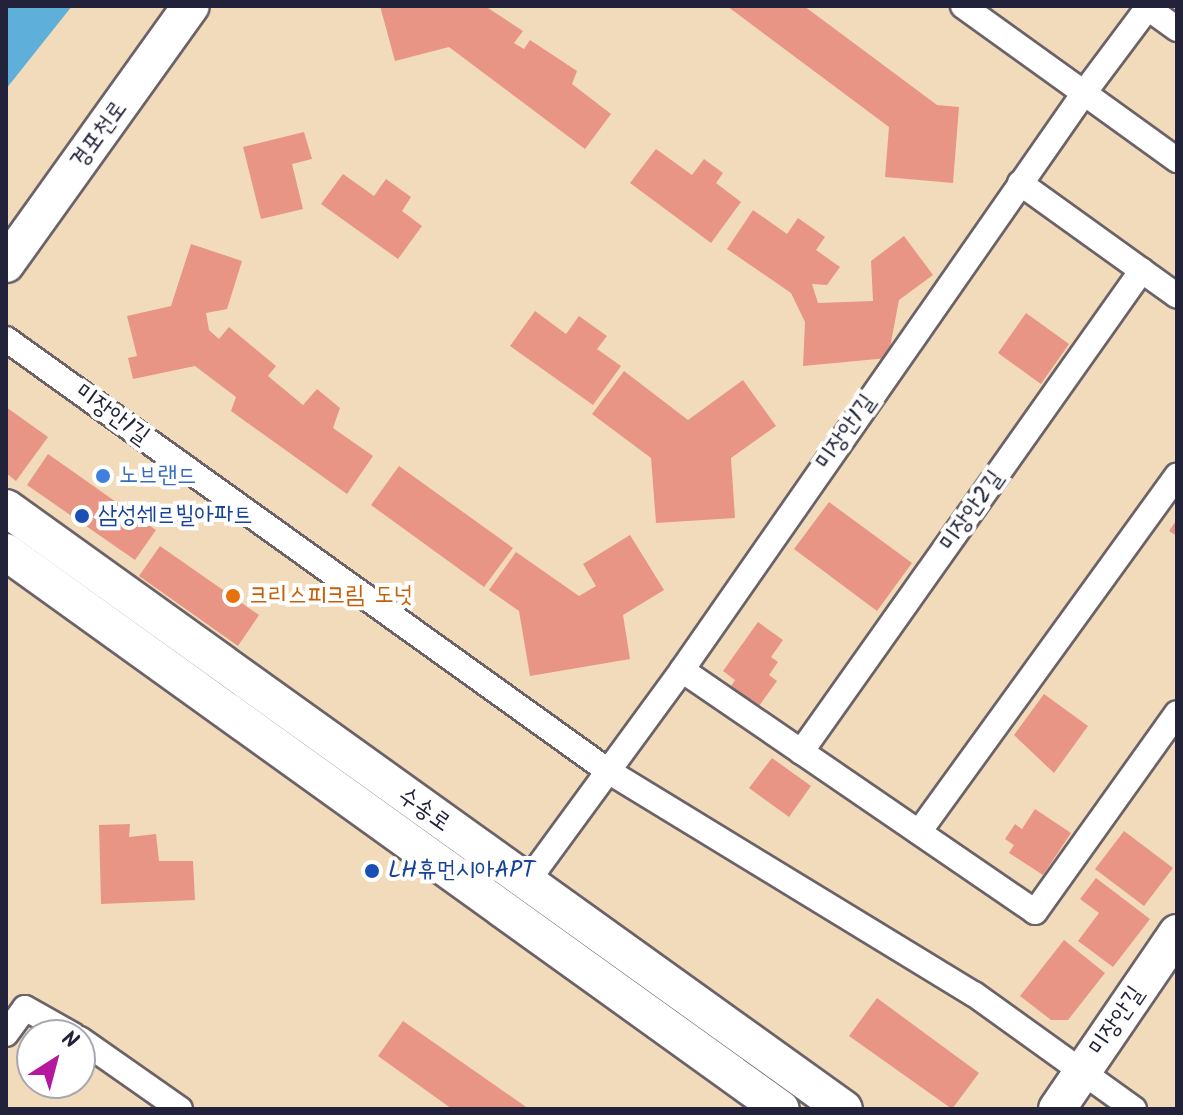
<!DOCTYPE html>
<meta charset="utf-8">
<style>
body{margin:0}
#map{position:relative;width:1183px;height:1115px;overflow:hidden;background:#f2dbbb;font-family:Kalam,"Poor Story",sans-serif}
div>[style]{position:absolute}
.water>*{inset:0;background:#5eafd9}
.building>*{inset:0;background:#e99586}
.roads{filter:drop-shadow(2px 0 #6b6368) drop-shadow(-2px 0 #6b6368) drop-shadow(0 2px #6b6368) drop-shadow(0 -2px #6b6368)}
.street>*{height:24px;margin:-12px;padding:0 12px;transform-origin:12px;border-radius:12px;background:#fff}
.secondary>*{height:36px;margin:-18px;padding:0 18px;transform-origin:18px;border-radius:18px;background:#fff}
.dots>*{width:22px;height:22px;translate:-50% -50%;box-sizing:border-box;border:4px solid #fff;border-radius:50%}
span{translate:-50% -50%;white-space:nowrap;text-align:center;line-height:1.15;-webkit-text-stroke:8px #fff;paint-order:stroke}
.street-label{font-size:24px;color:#22223b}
.shop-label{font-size:24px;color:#366cbe}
.left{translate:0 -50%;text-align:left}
.transit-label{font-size:24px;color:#164399}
.food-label{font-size:24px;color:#c56008}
.frame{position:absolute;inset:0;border:8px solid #22223b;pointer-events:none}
.north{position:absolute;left:16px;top:1019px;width:80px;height:80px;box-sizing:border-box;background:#fff;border:2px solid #a7a7b1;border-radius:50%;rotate:36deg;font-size:22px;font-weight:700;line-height:32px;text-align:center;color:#22223b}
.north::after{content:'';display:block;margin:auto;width:28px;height:36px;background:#b5179e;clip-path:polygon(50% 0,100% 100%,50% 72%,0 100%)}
</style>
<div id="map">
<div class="water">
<div style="clip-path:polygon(6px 6px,72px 6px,6px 89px)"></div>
</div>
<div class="building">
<div style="clip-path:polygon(380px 6px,485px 6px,523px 31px,514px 43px,524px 49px,530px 40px,577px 71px,572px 84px,611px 114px,585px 149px,449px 47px,395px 61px)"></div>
<div style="clip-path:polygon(727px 6px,804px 6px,937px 105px,959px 107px,953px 183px,885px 177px,889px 127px)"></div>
<div style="clip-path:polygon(304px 132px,312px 159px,292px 164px,303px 209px,261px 219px,243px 147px)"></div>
<div style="clip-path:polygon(656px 149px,692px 175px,704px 159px,723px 173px,716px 183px,741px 202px,711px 243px,630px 183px)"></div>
<div style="clip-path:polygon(343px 174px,374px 196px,386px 179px,411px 197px,402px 211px,422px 226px,398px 259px,321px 204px)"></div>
<div style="clip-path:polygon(753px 210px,787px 234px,798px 218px,825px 237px,816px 250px,840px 267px,827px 285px,812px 284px,818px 303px,873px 301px,871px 261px,904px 236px,933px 275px,899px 300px,888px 358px,803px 366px,805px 322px,791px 293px,727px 249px)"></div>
<div style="clip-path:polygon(191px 244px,242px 261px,227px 309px,206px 313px,209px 330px,219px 339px,229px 327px,276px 366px,268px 376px,303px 405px,317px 389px,340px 408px,333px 428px,373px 456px,347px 494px,231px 411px,236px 397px,195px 366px,133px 379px,128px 358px,137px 356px,127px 316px,171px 306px)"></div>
<div style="clip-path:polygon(535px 311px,566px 334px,579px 316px,607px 336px,597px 349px,621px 366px,593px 405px,510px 346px)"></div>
<div style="clip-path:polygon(1026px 313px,1069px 344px,1041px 384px,998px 353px)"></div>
<div style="clip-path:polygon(624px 371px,688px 420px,743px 380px,776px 426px,731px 458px,735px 518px,656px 523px,651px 458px,592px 414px)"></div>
<div style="clip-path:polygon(6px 407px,48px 437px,16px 481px,6px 473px)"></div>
<div style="clip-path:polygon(48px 454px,156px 530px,135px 560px,27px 485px)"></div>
<div style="clip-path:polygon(399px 466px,513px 548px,484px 587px,371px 505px)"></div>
<div style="clip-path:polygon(829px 502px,912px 563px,877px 611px,794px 549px)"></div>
<div style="clip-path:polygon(1177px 519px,1177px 536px,1169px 531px)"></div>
<div style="clip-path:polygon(630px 535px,664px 590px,623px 615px,630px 659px,530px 676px,519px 611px,489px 590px,516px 552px,579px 596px,596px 586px,583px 564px)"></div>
<div style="clip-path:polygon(160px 546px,259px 615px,238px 646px,139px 576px)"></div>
<div style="clip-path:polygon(758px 622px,783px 640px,771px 657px,778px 662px,769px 675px,777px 681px,759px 706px,731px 686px,735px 680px,723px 671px)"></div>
<div style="clip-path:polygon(1044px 694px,1088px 726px,1054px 773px,1014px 735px)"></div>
<div style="clip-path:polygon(772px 758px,811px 786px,789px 817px,749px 788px)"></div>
<div style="clip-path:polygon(1035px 809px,1071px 833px,1043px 875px,1009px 853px,1014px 845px,1005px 839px,1015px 824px,1022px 829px)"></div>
<div style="clip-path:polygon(130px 824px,129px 837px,156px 834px,159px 861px,193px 861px,195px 900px,101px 904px,99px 825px)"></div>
<div style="clip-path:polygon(1124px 831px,1173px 868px,1144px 906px,1095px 869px)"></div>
<div style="clip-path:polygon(1096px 878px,1150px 919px,1113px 967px,1078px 941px,1099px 913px,1080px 899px)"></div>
<div style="clip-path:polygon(1064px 940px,1105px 973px,1068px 1020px,1051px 1020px,1020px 996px)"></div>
<div style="clip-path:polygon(877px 998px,979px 1073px,952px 1109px,849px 1036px)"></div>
<div style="clip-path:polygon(403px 1021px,529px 1109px,452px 1109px,378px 1056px)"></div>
</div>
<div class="roads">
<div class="street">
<div style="left:1149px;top:6px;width:109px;rotate:126.8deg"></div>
<div style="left:1084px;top:93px;width:115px;rotate:35.8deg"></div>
<div style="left:1148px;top:8px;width:36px;rotate:36deg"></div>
<div style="left:1020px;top:183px;width:193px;rotate:35.7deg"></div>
<div style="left:6px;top:339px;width:741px;rotate:35.66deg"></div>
<div style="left:608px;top:771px;width:429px;rotate:31.4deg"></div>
<div style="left:974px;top:994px;width:197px;rotate:35.7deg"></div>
<div style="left:682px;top:670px;width:428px;rotate:34.4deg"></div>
<div style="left:1035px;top:912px;width:244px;rotate:-54.5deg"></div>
<div style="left:801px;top:752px;width:590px;rotate:-54.72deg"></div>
<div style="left:919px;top:832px;width:440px;rotate:-54.1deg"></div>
<div style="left:527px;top:882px;width:263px;rotate:-53.8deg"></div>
<div style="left:682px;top:670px;width:703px;rotate:-55.13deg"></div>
<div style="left:1084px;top:93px;width:149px;rotate:-144.3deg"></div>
<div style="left:6px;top:1034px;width:32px;rotate:-54deg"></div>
<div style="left:25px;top:1008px;width:55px;rotate:29.4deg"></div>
<div style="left:80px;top:1039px;width:122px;rotate:35deg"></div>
</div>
<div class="secondary">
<div style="left:6px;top:264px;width:317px;rotate:-54.4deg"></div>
<div style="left:6px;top:508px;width:1031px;rotate:35.65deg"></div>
<div style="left:6px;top:552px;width:954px;rotate:35.71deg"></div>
<div style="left:1057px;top:1109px;width:213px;rotate:-55.7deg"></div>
</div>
</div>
<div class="dots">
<div style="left:103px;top:476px;background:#3f7fe0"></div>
<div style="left:82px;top:516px;background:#1a4fb4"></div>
<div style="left:233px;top:596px;background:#e8710a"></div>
<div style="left:372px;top:871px;background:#1a4fb4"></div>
</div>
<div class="street-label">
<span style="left:99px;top:135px;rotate:-54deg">경포천로</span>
<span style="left:112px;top:415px;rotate:36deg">미장안1길</span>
<span style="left:846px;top:432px;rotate:-55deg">미장안1길</span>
<span style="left:972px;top:511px;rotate:-55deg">미장안2길</span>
<span style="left:424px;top:810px;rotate:35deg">수송로</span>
<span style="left:1117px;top:1021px;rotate:-56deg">미장안길</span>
</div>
<div class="shop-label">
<span class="left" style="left:119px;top:476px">노브랜드</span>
</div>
<div class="transit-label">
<span class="left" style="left:98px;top:516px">삼성쉐르빌아파트</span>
<span class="left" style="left:388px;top:871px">LH휴먼시아APT</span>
</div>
<div class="food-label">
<span class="left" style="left:249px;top:596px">크리스피크림 도넛</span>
</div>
<div class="frame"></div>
<div class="north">N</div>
</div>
